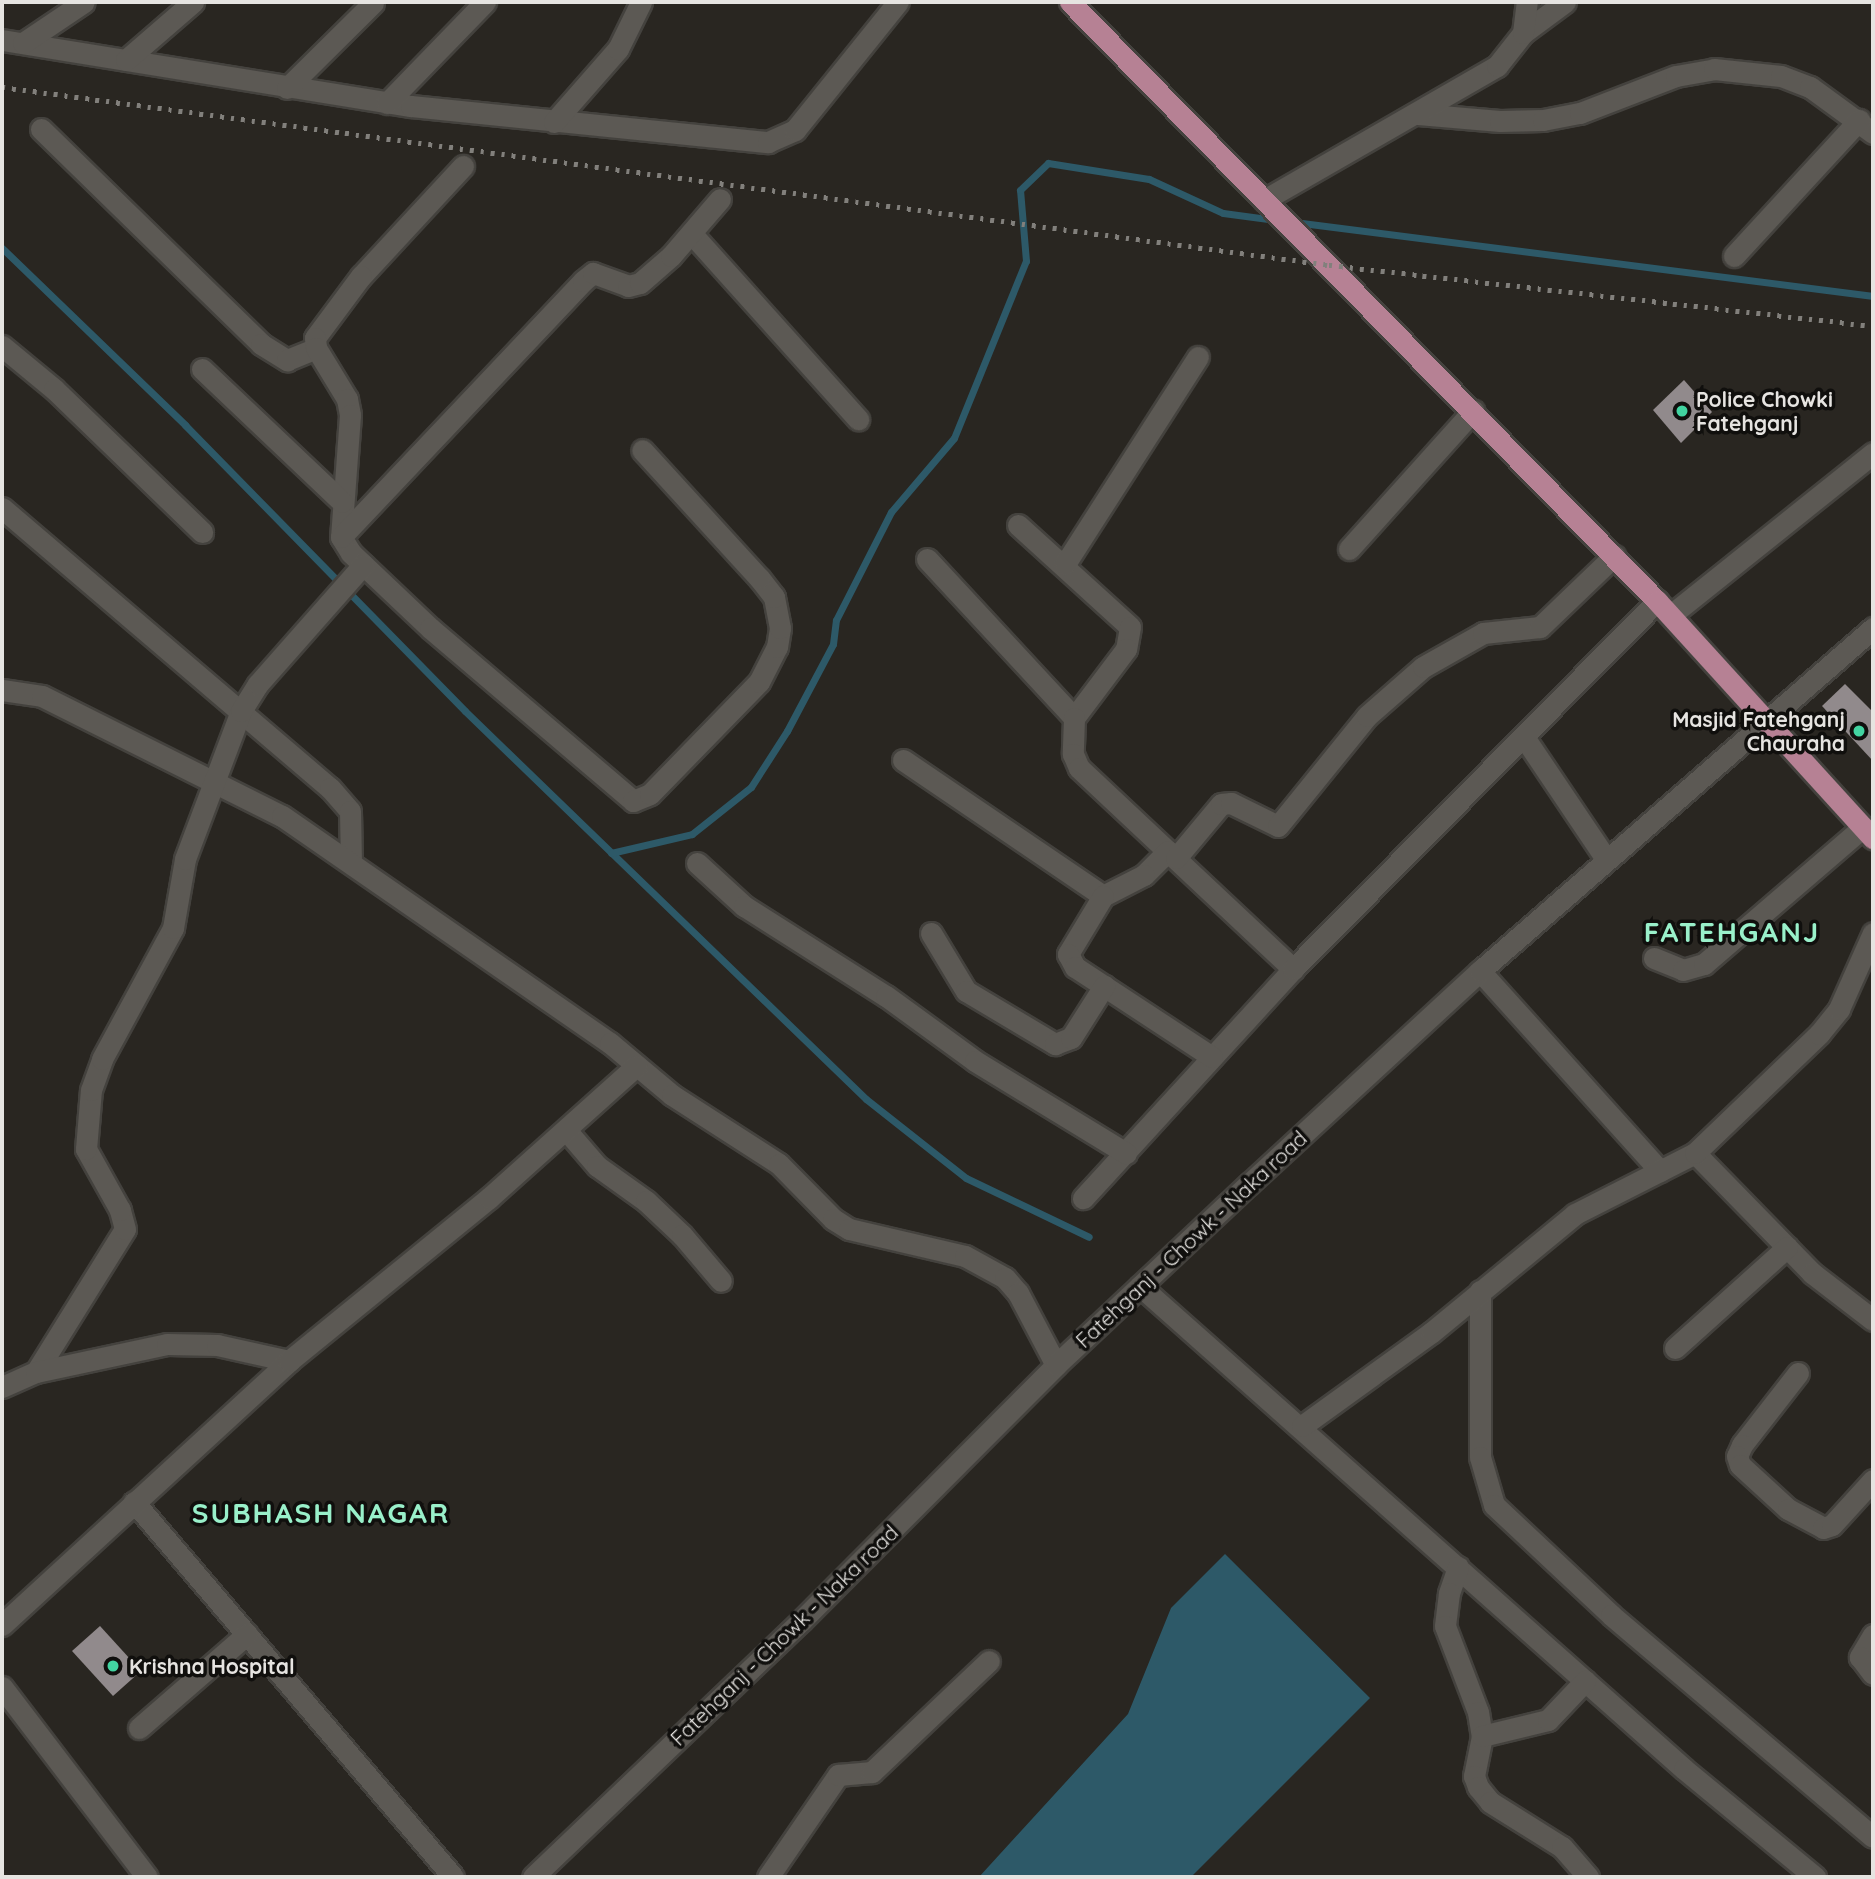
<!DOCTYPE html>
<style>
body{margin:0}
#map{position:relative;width:1875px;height:1879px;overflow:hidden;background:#292621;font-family:Quicksand,sans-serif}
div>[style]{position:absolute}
.water>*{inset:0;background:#2d5968}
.stream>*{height:7px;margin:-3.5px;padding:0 3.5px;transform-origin:3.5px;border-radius:3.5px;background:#2d5968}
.building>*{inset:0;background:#918a8c}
.roads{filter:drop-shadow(2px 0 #44423e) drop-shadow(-2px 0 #44423e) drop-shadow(0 2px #44423e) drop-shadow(0 -2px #44423e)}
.minor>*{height:21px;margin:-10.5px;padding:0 10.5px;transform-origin:10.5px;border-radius:10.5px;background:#5c5954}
.major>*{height:21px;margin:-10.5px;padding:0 10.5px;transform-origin:10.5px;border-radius:10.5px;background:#b68194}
.rail>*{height:5px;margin-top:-2.5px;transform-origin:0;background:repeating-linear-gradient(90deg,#82807c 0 3.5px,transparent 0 10.5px)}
.dots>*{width:19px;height:19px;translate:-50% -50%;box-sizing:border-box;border:4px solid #100f0d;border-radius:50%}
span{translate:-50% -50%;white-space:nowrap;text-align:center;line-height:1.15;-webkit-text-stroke:7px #100f0d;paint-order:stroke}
.poi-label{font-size:21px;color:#e6e4e1;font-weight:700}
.left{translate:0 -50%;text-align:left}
.right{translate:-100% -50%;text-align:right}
.street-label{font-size:21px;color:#e6e4e1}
.district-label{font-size:28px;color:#99f0ca;font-weight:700;letter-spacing:2px}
.frame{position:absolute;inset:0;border:4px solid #e6e4e1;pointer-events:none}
</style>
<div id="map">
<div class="water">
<div style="clip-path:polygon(1225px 1554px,1370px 1698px,1191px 1877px,979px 1877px,1128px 1714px,1171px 1608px)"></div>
</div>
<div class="stream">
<div style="left:1294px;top:222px;width:584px;rotate:7.28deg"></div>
<div style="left:2px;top:248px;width:255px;rotate:44deg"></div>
<div style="left:185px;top:425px;width:400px;rotate:45.6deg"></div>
<div style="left:465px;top:711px;width:558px;rotate:44.06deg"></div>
<div style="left:866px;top:1099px;width:127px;rotate:38.3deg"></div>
<div style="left:966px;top:1178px;width:136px;rotate:25.6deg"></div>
<div style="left:611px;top:853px;width:83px;rotate:-13.2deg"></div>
<div style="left:692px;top:834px;width:75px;rotate:-38.5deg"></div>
<div style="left:751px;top:787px;width:67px;rotate:-57.3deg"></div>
<div style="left:787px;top:731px;width:98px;rotate:-62.1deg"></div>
<div style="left:833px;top:644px;width:24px;rotate:-83deg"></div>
<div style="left:836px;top:620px;width:121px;rotate:-63deg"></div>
<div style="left:891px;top:512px;width:97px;rotate:-49.6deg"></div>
<div style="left:954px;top:438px;width:191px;rotate:-67.9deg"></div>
<div style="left:1026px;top:261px;width:71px;rotate:-94.8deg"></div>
<div style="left:1020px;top:190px;width:39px;rotate:-44deg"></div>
<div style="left:1048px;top:163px;width:102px;rotate:9deg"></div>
<div style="left:1149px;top:179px;width:81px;rotate:24.7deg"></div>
<div style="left:1223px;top:213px;width:52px;rotate:7.7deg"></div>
</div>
<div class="building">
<div style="clip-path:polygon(1684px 380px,1712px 412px,1681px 443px,1653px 410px)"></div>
<div style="clip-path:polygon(1845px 684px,1873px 712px,1873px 761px,1822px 706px)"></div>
<div style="clip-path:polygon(100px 1626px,141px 1671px,113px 1696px,72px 1651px)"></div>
</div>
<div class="roads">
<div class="minor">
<div style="left:1523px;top:33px;width:52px;rotate:-36.4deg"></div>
<div style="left:2px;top:40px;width:414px;rotate:9.2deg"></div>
<div style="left:411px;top:106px;width:359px;rotate:5.8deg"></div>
<div style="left:768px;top:142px;width:30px;rotate:-24deg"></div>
<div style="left:795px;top:130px;width:164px;rotate:-51.2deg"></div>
<div style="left:23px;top:43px;width:73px;rotate:-33.9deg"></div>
<div style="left:126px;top:60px;width:89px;rotate:-40.9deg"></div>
<div style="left:287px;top:88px;width:121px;rotate:-44.7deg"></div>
<div style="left:387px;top:103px;width:141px;rotate:-45.9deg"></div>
<div style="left:1418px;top:114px;width:82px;rotate:4.9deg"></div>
<div style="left:1500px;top:121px;width:43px;rotate:-1.3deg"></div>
<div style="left:1543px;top:120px;width:38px;rotate:-11deg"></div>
<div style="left:1580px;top:113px;width:103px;rotate:-21.1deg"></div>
<div style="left:1676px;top:76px;width:39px;rotate:-10deg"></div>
<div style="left:1714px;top:69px;width:67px;rotate:6deg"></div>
<div style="left:1781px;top:76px;width:31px;rotate:21deg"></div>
<div style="left:1810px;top:87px;width:78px;rotate:36.1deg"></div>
<div style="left:554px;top:122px;width:97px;rotate:-48.8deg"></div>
<div style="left:618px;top:49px;width:52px;rotate:-63.9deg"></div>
<div style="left:41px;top:129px;width:308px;rotate:44.3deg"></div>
<div style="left:261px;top:344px;width:31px;rotate:32deg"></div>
<div style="left:287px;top:360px;width:31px;rotate:-22deg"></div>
<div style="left:463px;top:166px;width:150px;rotate:132.8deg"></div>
<div style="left:361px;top:276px;width:77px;rotate:126.6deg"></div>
<div style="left:315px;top:338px;width:10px;rotate:84deg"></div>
<div style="left:316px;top:348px;width:60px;rotate:58.7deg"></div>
<div style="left:347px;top:399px;width:16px;rotate:79deg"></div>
<div style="left:350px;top:415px;width:122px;rotate:94.2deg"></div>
<div style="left:341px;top:537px;width:19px;rotate:58deg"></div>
<div style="left:351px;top:553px;width:109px;rotate:43.5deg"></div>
<div style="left:430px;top:628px;width:267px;rotate:40.4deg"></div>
<div style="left:633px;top:801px;width:18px;rotate:-22deg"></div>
<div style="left:650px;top:794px;width:156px;rotate:-45.8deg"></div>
<div style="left:759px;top:682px;width:39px;rotate:-63deg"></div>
<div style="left:777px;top:647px;width:19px;rotate:-81deg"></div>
<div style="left:780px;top:628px;width:32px;rotate:-101deg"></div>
<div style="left:774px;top:597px;width:24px;rotate:-128deg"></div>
<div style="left:759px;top:578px;width:173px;rotate:-132.4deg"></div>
<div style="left:1264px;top:200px;width:269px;rotate:-29.9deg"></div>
<div style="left:1497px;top:66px;width:42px;rotate:-51.8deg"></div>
<div style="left:1523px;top:33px;width:31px;rotate:-83deg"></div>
<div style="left:692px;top:234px;width:249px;rotate:48.1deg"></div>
<div style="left:1734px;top:256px;width:185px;rotate:-47.4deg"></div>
<div style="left:2px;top:346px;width:67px;rotate:39.6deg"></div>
<div style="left:54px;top:389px;width:206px;rotate:44deg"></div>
<div style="left:202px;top:369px;width:193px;rotate:43.5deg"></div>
<div style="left:2px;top:508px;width:431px;rotate:40.5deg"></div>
<div style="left:330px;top:788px;width:30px;rotate:49deg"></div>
<div style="left:350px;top:811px;width:50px;rotate:88.9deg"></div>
<div style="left:1018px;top:525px;width:151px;rotate:42.3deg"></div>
<div style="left:1130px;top:627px;width:22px;rotate:100deg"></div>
<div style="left:1126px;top:649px;width:86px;rotate:127deg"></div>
<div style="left:341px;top:537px;width:352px;rotate:-46.6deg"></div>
<div style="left:583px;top:281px;width:13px;rotate:-39deg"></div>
<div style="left:593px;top:273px;width:37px;rotate:20deg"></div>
<div style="left:628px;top:286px;width:12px;rotate:-14deg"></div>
<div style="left:640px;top:283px;width:41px;rotate:-41.1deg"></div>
<div style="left:671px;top:256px;width:75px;rotate:-49.3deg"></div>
<div style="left:1349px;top:549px;width:186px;rotate:-48.1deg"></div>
<div style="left:927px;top:559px;width:217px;rotate:47.2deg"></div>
<div style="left:1074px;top:718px;width:36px;rotate:92deg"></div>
<div style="left:1073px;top:754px;width:15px;rotate:67deg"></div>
<div style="left:1079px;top:768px;width:294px;rotate:43.2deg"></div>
<div style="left:1293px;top:969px;width:311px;rotate:132.5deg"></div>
<div style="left:1065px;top:564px;width:246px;rotate:-57.3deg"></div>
<div style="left:1671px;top:615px;width:259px;rotate:-38.7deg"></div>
<div style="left:2px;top:690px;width:40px;rotate:8.5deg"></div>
<div style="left:42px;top:696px;width:268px;rotate:26.6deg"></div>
<div style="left:282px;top:816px;width:399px;rotate:34.7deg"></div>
<div style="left:610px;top:1043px;width:81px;rotate:40deg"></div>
<div style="left:672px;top:1095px;width:127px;rotate:32.8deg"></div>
<div style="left:779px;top:1164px;width:77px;rotate:45.5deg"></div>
<div style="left:833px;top:1219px;width:19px;rotate:32deg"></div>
<div style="left:849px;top:1229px;width:119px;rotate:13.1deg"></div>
<div style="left:965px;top:1256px;width:46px;rotate:28.8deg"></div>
<div style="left:1005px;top:1278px;width:20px;rotate:49deg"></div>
<div style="left:1018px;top:1293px;width:81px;rotate:62.2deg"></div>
<div style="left:1524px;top:737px;width:147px;rotate:56.1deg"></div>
<div style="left:903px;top:760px;width:242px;rotate:34.2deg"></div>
<div style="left:1168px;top:851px;width:34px;rotate:135deg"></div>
<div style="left:1144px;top:875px;width:46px;rotate:152.9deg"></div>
<div style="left:1103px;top:896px;width:68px;rotate:121.1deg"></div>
<div style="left:1068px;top:954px;width:15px;rotate:62deg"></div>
<div style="left:1075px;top:967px;width:164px;rotate:33.3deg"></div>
<div style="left:1176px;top:858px;width:70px;rotate:-50.2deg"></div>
<div style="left:1221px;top:804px;width:10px;rotate:-6deg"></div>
<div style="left:1231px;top:803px;width:52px;rotate:26.1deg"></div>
<div style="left:1278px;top:826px;width:141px;rotate:-51deg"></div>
<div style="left:1367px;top:716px;width:74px;rotate:-41.2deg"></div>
<div style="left:1423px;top:667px;width:69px;rotate:-29.5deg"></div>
<div style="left:1483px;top:633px;width:57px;rotate:-6deg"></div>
<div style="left:1540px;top:627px;width:103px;rotate:-43.8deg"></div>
<div style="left:697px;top:863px;width:64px;rotate:42.5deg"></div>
<div style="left:744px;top:906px;width:168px;rotate:32.4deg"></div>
<div style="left:886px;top:996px;width:110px;rotate:36.1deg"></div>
<div style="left:975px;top:1061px;width:177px;rotate:31.4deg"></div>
<div style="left:931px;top:933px;width:68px;rotate:58.9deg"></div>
<div style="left:966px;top:991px;width:104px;rotate:30.8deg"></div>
<div style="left:1055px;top:1044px;width:17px;rotate:-21deg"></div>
<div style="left:1071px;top:1038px;width:62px;rotate:-57.6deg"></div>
<div style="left:1654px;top:958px;width:31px;rotate:22deg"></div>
<div style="left:1683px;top:970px;width:22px;rotate:-16deg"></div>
<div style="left:1704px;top:964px;width:210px;rotate:-40.7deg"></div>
<div style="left:1293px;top:969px;width:518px;rotate:-45.31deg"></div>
<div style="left:1480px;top:971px;width:269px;rotate:48deg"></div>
<div style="left:566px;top:1130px;width:48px;rotate:49.3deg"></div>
<div style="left:597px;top:1166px;width:60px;rotate:35.5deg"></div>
<div style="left:646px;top:1201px;width:50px;rotate:43.4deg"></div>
<div style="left:682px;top:1235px;width:60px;rotate:49.7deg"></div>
<div style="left:1695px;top:1153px;width:168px;rotate:45.7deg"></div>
<div style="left:1812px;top:1273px;width:77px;rotate:37.6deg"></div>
<div style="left:1140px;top:1286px;width:727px;rotate:41.6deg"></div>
<div style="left:1684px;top:1769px;width:170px;rotate:39.5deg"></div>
<div style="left:1480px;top:1291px;width:166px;rotate:90deg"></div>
<div style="left:1480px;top:1457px;width:50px;rotate:73.7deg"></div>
<div style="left:1494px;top:1505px;width:161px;rotate:43.2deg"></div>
<div style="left:1611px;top:1615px;width:343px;rotate:40.3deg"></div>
<div style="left:1675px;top:1348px;width:151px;rotate:-42deg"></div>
<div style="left:36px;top:1372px;width:168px;rotate:-58.1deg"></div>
<div style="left:125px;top:1229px;width:20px;rotate:-105deg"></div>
<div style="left:120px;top:1210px;width:70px;rotate:-119.1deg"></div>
<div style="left:86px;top:1149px;width:59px;rotate:-85.2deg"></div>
<div style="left:91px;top:1090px;width:33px;rotate:-70deg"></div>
<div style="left:102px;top:1059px;width:149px;rotate:-61.5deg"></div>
<div style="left:173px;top:928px;width:70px;rotate:-80.1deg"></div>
<div style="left:185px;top:859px;width:158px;rotate:-69.3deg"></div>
<div style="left:241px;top:711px;width:32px;rotate:-58deg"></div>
<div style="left:258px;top:684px;width:159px;rotate:-48.6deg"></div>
<div style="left:1798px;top:1373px;width:91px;rotate:127.9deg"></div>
<div style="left:1742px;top:1445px;width:12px;rotate:114deg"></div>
<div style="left:1737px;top:1456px;width:9px;rotate:72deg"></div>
<div style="left:1740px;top:1465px;width:65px;rotate:42.5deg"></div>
<div style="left:1788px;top:1509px;width:40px;rotate:28deg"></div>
<div style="left:1823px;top:1528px;width:9px;rotate:-18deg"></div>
<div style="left:1832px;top:1525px;width:61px;rotate:-47.7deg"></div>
<div style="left:2px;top:1387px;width:37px;rotate:-24deg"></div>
<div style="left:36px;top:1372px;width:134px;rotate:-12.1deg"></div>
<div style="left:167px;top:1344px;width:50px;rotate:1.1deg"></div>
<div style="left:217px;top:1345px;width:74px;rotate:12.5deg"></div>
<div style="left:1302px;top:1426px;width:160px;rotate:-35.9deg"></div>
<div style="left:1432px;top:1332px;width:185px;rotate:-39.5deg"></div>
<div style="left:1575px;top:1214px;width:135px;rotate:-26.9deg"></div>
<div style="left:1695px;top:1153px;width:172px;rotate:-43.8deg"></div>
<div style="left:1819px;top:1034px;width:32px;rotate:-51deg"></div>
<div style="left:1839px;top:1009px;width:83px;rotate:-65.9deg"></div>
<div style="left:134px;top:1502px;width:492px;rotate:49.6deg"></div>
<div style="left:1458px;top:1567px;width:28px;rotate:109deg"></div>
<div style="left:1449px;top:1593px;width:33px;rotate:97deg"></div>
<div style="left:1445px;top:1626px;width:92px;rotate:69deg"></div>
<div style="left:1478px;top:1712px;width:24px;rotate:81deg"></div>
<div style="left:1482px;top:1736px;width:41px;rotate:101.3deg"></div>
<div style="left:1474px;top:1776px;width:12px;rotate:70deg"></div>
<div style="left:1478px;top:1787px;width:19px;rotate:51deg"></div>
<div style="left:1490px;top:1802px;width:85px;rotate:32deg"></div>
<div style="left:1562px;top:1847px;width:40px;rotate:49deg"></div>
<div style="left:2px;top:1625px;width:390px;rotate:-42.6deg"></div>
<div style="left:289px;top:1361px;width:258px;rotate:-39.2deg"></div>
<div style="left:489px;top:1198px;width:198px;rotate:-41.9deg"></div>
<div style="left:1873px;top:1635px;width:26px;rotate:121deg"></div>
<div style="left:1860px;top:1657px;width:21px;rotate:53deg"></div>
<div style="left:2px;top:1687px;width:239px;rotate:52.7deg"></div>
<div style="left:139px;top:1728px;width:143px;rotate:-41deg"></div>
<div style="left:1482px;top:1736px;width:68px;rotate:-13.6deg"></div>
<div style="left:1548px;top:1720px;width:54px;rotate:-46.5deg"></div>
<div style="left:533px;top:1877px;width:372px;rotate:-43.7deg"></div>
<div style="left:802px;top:1620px;width:360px;rotate:-45.1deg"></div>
<div style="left:1056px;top:1365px;width:265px;rotate:-43.2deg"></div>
<div style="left:1249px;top:1184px;width:314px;rotate:-42.7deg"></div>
<div style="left:1480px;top:971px;width:522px;rotate:-41.11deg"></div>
<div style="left:768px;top:1877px;width:124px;rotate:-55.5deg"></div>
<div style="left:838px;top:1775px;width:34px;rotate:-5deg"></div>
<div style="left:872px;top:1772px;width:161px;rotate:-43.5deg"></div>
</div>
<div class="major">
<div style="left:1070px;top:2px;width:839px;rotate:45.58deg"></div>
<div style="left:1657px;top:601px;width:321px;rotate:47.7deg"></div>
</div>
</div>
<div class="rail">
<div style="left:2px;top:87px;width:1339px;rotate:7.64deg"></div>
<div style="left:1329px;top:265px;width:547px;rotate:6.4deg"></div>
</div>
<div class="dots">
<div style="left:1682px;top:411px;background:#42d4a1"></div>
<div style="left:1859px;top:731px;background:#42d4a1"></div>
<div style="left:113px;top:1666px;background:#42d4a1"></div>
</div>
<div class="poi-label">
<span class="left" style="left:1696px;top:411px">Police Chowki<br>Fatehganj</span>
<span class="right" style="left:1845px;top:731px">Masjid Fatehganj<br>Chauraha</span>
<span class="left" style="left:129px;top:1666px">Krishna Hospital</span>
</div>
<div class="street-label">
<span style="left:1191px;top:1239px;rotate:-43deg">Fatehganj - Chowk - Naka road</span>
<span style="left:784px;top:1635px;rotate:-44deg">Fatehganj - Chowk - Naka road</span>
</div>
<div class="district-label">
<span style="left:1732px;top:932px">FATEHGANJ</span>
<span style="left:321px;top:1513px">SUBHASH NAGAR</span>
</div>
<div class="frame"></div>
</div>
